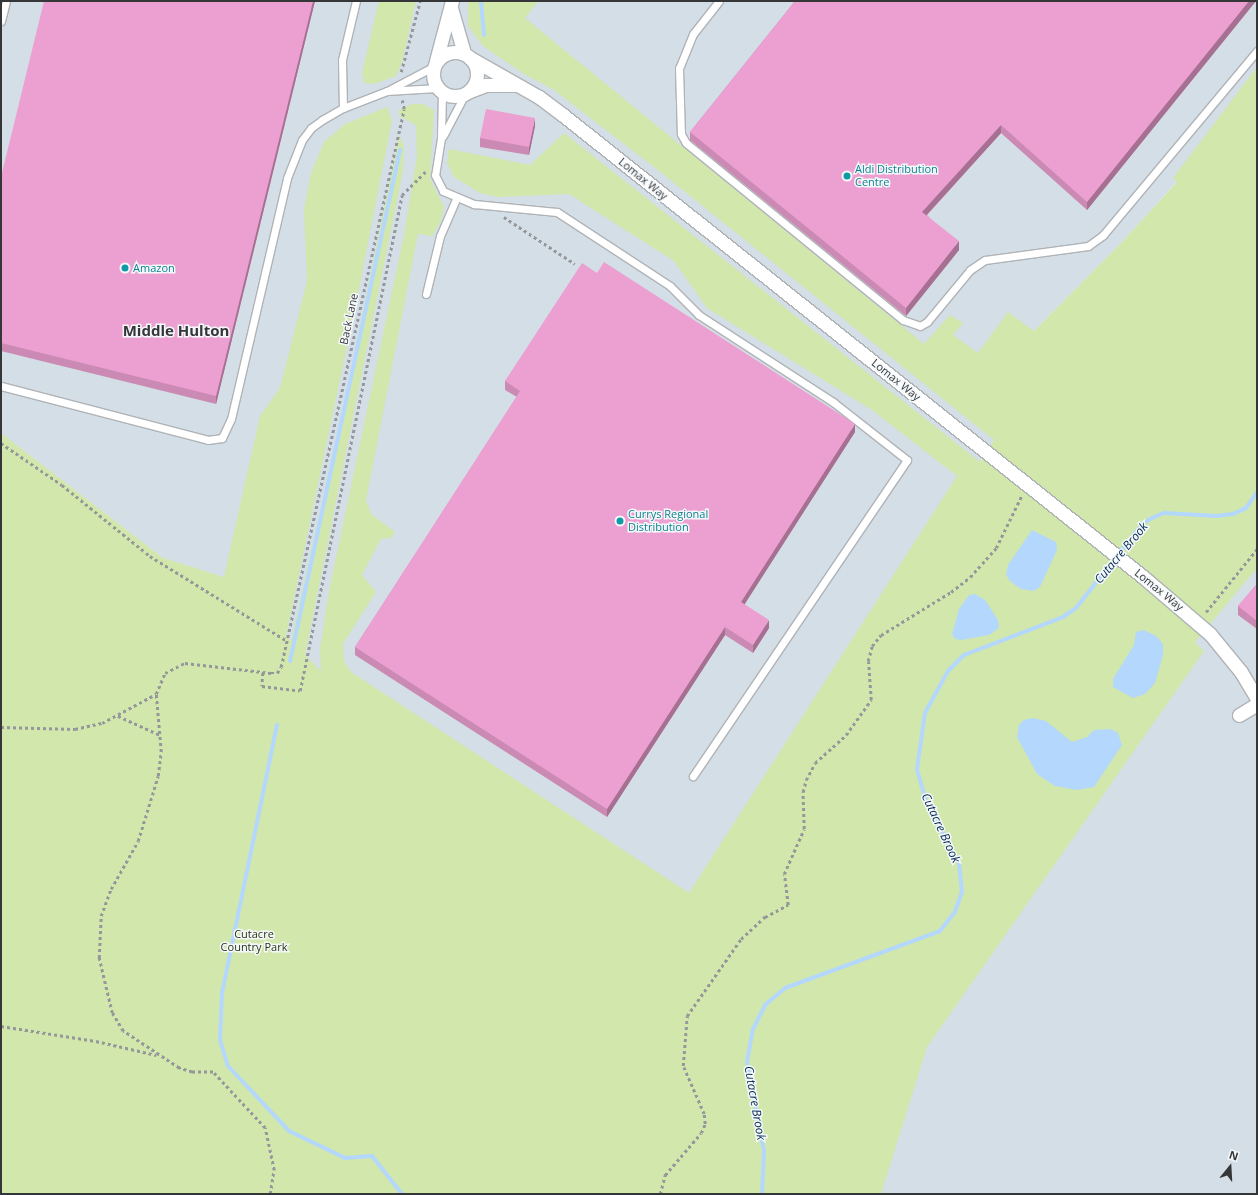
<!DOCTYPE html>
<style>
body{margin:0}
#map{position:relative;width:1258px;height:1195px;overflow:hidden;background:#e8ebee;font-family:"Open Sans",sans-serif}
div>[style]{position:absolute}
.built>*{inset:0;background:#d4dee6}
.green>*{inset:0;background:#d1e7ab}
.water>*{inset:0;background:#b4d7fe}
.stream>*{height:4px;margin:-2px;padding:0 2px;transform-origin:2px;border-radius:2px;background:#b4d7fe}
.path>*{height:2.5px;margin-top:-1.25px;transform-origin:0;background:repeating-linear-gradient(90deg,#95979a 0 3px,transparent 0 6px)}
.roads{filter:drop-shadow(1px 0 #b0b3b6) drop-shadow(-1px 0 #b0b3b6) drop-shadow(0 1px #b0b3b6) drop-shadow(0 -1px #b0b3b6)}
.service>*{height:7px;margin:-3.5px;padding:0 3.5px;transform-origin:3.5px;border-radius:3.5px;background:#fff}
.minor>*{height:13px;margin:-6.5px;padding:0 6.5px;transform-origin:6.5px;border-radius:6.5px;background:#fff}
.minor>.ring{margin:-6.5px;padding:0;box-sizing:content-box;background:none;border:13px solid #fff;border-radius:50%}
.wall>*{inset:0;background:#cb8ab4}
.shaded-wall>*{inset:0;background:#a57092}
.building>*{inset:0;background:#eca0d1}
.dots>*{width:11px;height:11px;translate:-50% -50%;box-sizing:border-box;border:2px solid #f5f8fb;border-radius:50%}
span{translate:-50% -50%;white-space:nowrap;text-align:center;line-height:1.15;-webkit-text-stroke:3px #f5f8fb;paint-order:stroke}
.culture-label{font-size:11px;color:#0d838f}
.left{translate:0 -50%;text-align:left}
.street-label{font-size:11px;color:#343637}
.park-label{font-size:11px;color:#293412}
.water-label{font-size:12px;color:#002a51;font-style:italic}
.district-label{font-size:15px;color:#343637;font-weight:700}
.frame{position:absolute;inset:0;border:2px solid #343637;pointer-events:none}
.north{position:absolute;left:1210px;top:1147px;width:40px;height:40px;-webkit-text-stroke:3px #f5f8fb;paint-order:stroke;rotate:18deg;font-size:11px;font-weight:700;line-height:16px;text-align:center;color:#343637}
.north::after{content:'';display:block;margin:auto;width:14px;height:18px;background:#343637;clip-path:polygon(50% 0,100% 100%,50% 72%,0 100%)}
</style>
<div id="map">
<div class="built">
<div style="clip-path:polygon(1px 1px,1257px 1px,1257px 93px,1122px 242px,965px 400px,994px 440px,674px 939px,321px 672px,229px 579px,163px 558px,1px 433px)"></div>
<div style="clip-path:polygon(1257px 558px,1257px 1194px,841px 1194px,998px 910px)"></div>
</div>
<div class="green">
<div style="clip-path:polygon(379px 1px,416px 1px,402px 62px,396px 76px,374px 84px,364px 83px,362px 73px)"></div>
<div style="clip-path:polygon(468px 1px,538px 1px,525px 18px,924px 344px,950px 315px,963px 323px,953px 335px,978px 353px,1008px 312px,1034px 331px,1122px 242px,1177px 182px,1173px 178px,1257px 67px,1257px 568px,1195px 642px,1204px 651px,927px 1047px,881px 1194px,1px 1194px,1px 433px,163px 558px,224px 577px,260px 416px,280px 388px,307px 281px,304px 210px,311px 173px,324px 142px,345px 124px,387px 107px,392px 120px,356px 304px,286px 636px,291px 641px,344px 405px,399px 135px,404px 146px,403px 170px,305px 655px,321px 671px,320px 649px,329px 591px,404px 235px,417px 156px,416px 125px,399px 116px,399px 110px,412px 104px,423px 104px,434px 110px,430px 179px,444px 207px,441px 221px,432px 236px,418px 234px,366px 500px,371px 514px,395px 532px,391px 538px,381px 539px,362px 575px,376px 592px,343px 644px,344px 661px,351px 672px,689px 893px,957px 476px,872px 410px,707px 308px,674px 261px,569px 194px,498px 197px,480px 193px,454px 177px,447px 163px,449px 149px,530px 165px,564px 133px,980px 462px,994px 440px,663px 174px,554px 90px,524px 74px,483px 46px,468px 26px)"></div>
</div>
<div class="water">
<div style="clip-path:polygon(1032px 530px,1056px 542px,1057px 550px,1040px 587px,1034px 591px,1021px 589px,1011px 582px,1006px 575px,1008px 565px)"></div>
<div style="clip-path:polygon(975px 594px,985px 600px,998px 620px,999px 628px,989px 635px,961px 640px,955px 639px,952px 634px,959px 609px,969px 595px)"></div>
<div style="clip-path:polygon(1144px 630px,1156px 636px,1163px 644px,1163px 655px,1155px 683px,1145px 694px,1133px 698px,1113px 687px,1113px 679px,1134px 645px,1136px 632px)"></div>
<div style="clip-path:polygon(1033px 718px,1046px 721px,1072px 742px,1087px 737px,1094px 730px,1111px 729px,1118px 733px,1122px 745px,1094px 787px,1077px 790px,1055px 786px,1037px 774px,1017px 737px,1019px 725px,1024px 720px)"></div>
</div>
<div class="stream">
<div style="left:481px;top:1px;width:34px;rotate:85deg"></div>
<div style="left:290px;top:661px;width:523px;rotate:-77.85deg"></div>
<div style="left:277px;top:725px;width:273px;rotate:101.6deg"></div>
<div style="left:222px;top:992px;width:48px;rotate:92.4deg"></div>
<div style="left:220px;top:1040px;width:27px;rotate:73deg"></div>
<div style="left:228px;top:1066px;width:89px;rotate:46.8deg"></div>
<div style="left:289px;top:1131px;width:62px;rotate:25.7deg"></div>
<div style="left:345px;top:1158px;width:27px;rotate:-4deg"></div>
<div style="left:372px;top:1156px;width:48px;rotate:51.7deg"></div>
<div style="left:762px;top:1194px;width:43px;rotate:-87.3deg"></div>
<div style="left:764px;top:1151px;width:91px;rotate:-100.8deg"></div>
<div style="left:747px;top:1062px;width:34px;rotate:-80deg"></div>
<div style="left:753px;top:1029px;width:28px;rotate:-63deg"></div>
<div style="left:766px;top:1004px;width:25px;rotate:-40deg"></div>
<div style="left:785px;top:988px;width:165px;rotate:-20.2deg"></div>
<div style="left:940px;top:931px;width:24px;rotate:-52deg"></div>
<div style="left:955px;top:912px;width:21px;rotate:-71deg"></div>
<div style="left:962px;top:892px;width:29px;rotate:-96deg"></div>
<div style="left:959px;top:863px;width:70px;rotate:-118deg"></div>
<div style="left:926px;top:801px;width:33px;rotate:-106deg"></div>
<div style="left:917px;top:769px;width:57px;rotate:-81.9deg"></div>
<div style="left:925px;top:713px;width:48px;rotate:-61.3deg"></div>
<div style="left:948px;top:671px;width:23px;rotate:-45deg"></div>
<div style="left:964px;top:655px;width:106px;rotate:-21deg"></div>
<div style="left:1063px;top:617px;width:16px;rotate:-35deg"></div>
<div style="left:1076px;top:608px;width:107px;rotate:-51.8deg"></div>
<div style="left:1142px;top:524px;width:12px;rotate:-31deg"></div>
<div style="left:1152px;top:518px;width:13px;rotate:-23deg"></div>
<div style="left:1164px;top:513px;width:52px;rotate:3.3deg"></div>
<div style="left:1216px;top:516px;width:17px;rotate:-7deg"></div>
<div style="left:1233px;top:514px;width:14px;rotate:-25deg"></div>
<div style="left:1246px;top:508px;width:19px;rotate:-55deg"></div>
</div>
<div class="path">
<div style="left:401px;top:72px;width:73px;rotate:-75deg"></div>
<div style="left:504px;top:217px;width:85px;rotate:33.5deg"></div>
<div style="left:1px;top:443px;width:74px;rotate:34.5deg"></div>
<div style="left:62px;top:485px;width:113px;rotate:38.9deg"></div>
<div style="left:150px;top:556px;width:161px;rotate:31.8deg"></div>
<div style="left:1206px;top:612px;width:81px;rotate:-51deg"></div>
<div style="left:263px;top:673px;width:13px;rotate:94deg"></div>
<div style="left:262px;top:686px;width:38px;rotate:7deg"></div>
<div style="left:300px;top:691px;width:506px;rotate:-78.38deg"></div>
<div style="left:402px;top:195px;width:33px;rotate:-45deg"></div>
<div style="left:118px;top:716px;width:46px;rotate:24.3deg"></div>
<div style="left:1px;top:727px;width:74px;rotate:1.5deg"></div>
<div style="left:75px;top:729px;width:28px;rotate:-13deg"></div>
<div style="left:102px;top:723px;width:61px;rotate:-28.2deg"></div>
<div style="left:1px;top:1026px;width:96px;rotate:9deg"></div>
<div style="left:96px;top:1041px;width:62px;rotate:13.1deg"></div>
<div style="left:270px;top:1194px;width:24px;rotate:-81deg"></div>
<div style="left:274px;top:1170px;width:43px;rotate:-102.1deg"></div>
<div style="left:265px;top:1128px;width:76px;rotate:-132.9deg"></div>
<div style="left:213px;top:1072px;width:21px;rotate:180deg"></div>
<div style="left:192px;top:1072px;width:14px;rotate:-163deg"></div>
<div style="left:179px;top:1068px;width:67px;rotate:-146.5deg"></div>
<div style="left:123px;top:1031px;width:21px;rotate:-121deg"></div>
<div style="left:112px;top:1013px;width:57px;rotate:-103.3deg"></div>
<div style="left:99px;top:958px;width:42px;rotate:-87.3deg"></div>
<div style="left:101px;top:916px;width:29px;rotate:-70deg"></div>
<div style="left:111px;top:889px;width:55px;rotate:-60.6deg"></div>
<div style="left:138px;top:841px;width:68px;rotate:-72.9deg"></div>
<div style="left:158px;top:776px;width:24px;rotate:-83deg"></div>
<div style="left:161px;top:752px;width:58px;rotate:-94.9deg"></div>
<div style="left:156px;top:694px;width:23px;rotate:-67deg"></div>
<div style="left:165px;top:673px;width:22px;rotate:-27deg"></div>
<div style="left:185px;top:663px;width:87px;rotate:6.6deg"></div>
<div style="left:271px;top:673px;width:6px"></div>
<div style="left:277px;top:673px;width:7px;rotate:-56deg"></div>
<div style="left:281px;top:667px;width:571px;rotate:-77.57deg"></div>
<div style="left:404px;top:109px;width:9px;rotate:-103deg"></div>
<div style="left:660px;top:1194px;width:20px;rotate:-75deg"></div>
<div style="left:665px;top:1175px;width:55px;rotate:-49.4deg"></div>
<div style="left:701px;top:1133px;width:10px;rotate:-66deg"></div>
<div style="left:705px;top:1124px;width:10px;rotate:-96deg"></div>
<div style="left:704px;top:1114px;width:52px;rotate:-113.6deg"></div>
<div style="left:683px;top:1066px;width:50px;rotate:-85.4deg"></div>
<div style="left:687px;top:1016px;width:94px;rotate:-55deg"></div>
<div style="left:741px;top:939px;width:33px;rotate:-43deg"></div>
<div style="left:765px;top:917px;width:26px;rotate:-28deg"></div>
<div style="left:788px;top:905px;width:31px;rotate:-97deg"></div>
<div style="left:784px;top:874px;width:49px;rotate:-66deg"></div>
<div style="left:804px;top:829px;width:37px;rotate:-92deg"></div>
<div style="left:803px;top:792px;width:12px;rotate:-76deg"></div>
<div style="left:806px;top:780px;width:19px;rotate:-62deg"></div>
<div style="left:815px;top:763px;width:42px;rotate:-42.1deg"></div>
<div style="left:846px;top:735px;width:43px;rotate:-54.5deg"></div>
<div style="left:871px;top:700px;width:39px;rotate:-94deg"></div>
<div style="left:868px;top:661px;width:16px;rotate:-75deg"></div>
<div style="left:872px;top:646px;width:14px;rotate:-51deg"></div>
<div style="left:881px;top:635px;width:82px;rotate:-31.6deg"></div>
<div style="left:951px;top:592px;width:24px;rotate:-38deg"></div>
<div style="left:970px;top:577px;width:39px;rotate:-48deg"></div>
<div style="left:996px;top:548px;width:59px;rotate:-63.9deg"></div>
</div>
<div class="roads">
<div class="service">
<div style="left:719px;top:1px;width:42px;rotate:128.2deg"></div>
<div style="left:693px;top:34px;width:37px;rotate:112deg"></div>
<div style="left:679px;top:68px;width:66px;rotate:88.3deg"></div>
<div style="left:681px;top:134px;width:10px;rotate:61deg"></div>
<div style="left:686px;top:143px;width:280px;rotate:39.2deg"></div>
<div style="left:903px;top:320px;width:18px;rotate:19deg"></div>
<div style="left:920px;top:326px;width:8px;rotate:-30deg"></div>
<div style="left:927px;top:322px;width:67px;rotate:-50.4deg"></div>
<div style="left:970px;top:270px;width:18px;rotate:-34deg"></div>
<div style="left:985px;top:260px;width:104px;rotate:-7.7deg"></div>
<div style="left:1088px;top:246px;width:19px;rotate:-36deg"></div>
<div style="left:1103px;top:235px;width:240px;rotate:-50.1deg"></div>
<div style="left:1px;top:21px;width:21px;rotate:-76deg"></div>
<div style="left:387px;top:91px;width:50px;rotate:-3.4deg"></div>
<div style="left:442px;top:93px;width:45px;rotate:91.3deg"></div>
<div style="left:441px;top:138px;width:37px;rotate:99deg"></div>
<div style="left:435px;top:175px;width:18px;rotate:63deg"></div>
<div style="left:443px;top:191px;width:34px;rotate:23deg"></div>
<div style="left:474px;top:204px;width:83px;rotate:5.5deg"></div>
<div style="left:557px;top:212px;width:135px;rotate:33.2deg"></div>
<div style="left:670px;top:286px;width:41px;rotate:45deg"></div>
<div style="left:699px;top:315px;width:160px;rotate:33deg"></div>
<div style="left:833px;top:402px;width:94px;rotate:38.1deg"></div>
<div style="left:907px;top:460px;width:382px;rotate:124.1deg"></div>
<div style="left:343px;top:108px;width:48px;rotate:-91.2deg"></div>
<div style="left:342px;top:60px;width:61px;rotate:-76.7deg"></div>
<div style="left:443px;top:136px;width:47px;rotate:-62.4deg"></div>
<div style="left:426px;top:294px;width:60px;rotate:-76.4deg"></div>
<div style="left:440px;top:236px;width:40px;rotate:-66.6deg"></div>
<div style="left:1px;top:386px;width:214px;rotate:14.6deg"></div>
<div style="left:208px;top:440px;width:14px;rotate:-8deg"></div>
<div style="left:222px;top:438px;width:21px;rotate:-65deg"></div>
<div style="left:231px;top:419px;width:247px;rotate:-76.9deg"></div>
<div style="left:287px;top:178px;width:41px;rotate:-68.5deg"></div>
<div style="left:302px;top:140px;width:15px;rotate:-53deg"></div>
<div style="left:311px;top:128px;width:14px;rotate:-36deg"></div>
<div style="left:322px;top:120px;width:24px;rotate:-30deg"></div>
<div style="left:343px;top:108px;width:47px;rotate:-21.1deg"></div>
<div style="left:387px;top:91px;width:52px;rotate:-27.6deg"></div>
</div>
<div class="minor">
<div style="left:451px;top:8px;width:47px;rotate:73.9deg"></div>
<div class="ring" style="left:433px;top:52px;width:31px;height:31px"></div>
<div style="left:470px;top:58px;width:79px;rotate:29.5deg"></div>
<div style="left:539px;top:97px;width:30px;rotate:37deg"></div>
<div style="left:563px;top:115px;width:740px;rotate:38.53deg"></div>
<div style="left:1142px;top:576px;width:89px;rotate:40.5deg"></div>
<div style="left:1210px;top:634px;width:49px;rotate:50.8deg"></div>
<div style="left:1241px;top:672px;width:31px;rotate:59deg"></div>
<div style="left:436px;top:61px;width:62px;rotate:-75.1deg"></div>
<div style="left:470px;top:91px;width:17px;rotate:-21deg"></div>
<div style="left:486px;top:85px;width:28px"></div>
<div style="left:1239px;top:715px;width:21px;rotate:-31deg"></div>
</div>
</div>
<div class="wall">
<div style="clip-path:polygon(315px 1px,216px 404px,1px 351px,1px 177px)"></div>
<div style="clip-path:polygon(795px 1px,1256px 1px,1087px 210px,1001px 133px,927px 215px,959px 250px,906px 316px,690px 140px,690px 132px)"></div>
<div style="clip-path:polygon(535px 126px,529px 155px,480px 147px,480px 138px)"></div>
<div style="clip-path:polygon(597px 273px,855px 432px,744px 604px,769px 628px,753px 653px,725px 635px,607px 817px,355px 655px,355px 647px,517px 397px,505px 390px,505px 381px)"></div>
<div style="clip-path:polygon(1257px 584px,1257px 629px,1238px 615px,1238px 606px)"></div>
</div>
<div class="shaded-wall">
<div style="clip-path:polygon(313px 1px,315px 1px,216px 404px,216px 396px)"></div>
<div style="clip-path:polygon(1249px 1px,1256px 1px,1087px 210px,1087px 202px)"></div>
<div style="clip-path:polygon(535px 118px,535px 126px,529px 155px,529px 147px)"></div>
<div style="clip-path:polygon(1001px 125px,1001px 133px,922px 220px,922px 212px)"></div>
<div style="clip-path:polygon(959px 241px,959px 250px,906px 316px,906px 308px)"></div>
<div style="clip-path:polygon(855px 424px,855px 432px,741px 610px,741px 602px)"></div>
<div style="clip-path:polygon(769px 620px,769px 628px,753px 653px,753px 645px)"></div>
<div style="clip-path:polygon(725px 627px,725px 635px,607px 817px,607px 809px)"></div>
</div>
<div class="building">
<div style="clip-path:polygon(44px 1px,313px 1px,216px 396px,1px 343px,1px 177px)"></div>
<div style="clip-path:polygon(795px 1px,1249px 1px,1087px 202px,1001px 125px,922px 212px,959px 241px,906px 308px,690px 132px)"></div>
<div style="clip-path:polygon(486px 109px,535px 118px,529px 147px,480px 138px)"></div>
<div style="clip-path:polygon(604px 262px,855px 424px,741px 602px,769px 620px,753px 645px,725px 627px,607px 809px,355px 647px,520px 391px,505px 381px,582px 263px,597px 273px)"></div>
<div style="clip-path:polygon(1257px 584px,1257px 621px,1238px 606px)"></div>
</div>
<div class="dots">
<div style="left:847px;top:176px;background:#0f9aa8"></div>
<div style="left:125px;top:268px;background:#0f9aa8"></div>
<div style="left:620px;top:521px;background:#0f9aa8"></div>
</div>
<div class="culture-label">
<span class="left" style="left:855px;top:176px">Aldi Distribution<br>Centre</span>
<span class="left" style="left:133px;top:268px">Amazon</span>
<span class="left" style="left:628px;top:521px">Currys Regional<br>Distribution</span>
</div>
<div class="street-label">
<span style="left:643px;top:179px;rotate:39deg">Lomax Way</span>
<span style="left:349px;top:319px;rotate:-78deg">Back Lane</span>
<span style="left:896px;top:380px;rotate:39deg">Lomax Way</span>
<span style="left:1159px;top:590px;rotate:39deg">Lomax Way</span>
</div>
<div class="park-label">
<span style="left:254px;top:941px">Cutacre<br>Country Park</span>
</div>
<div class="water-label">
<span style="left:1121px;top:553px;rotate:-50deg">Cutacre Brook</span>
<span style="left:941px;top:828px;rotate:65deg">Cutacre Brook</span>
<span style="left:755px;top:1103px;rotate:80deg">Cutacre Brook</span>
</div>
<div class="district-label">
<span style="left:176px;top:331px">Middle Hulton</span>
</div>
<div class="frame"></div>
<div class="north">N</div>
</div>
